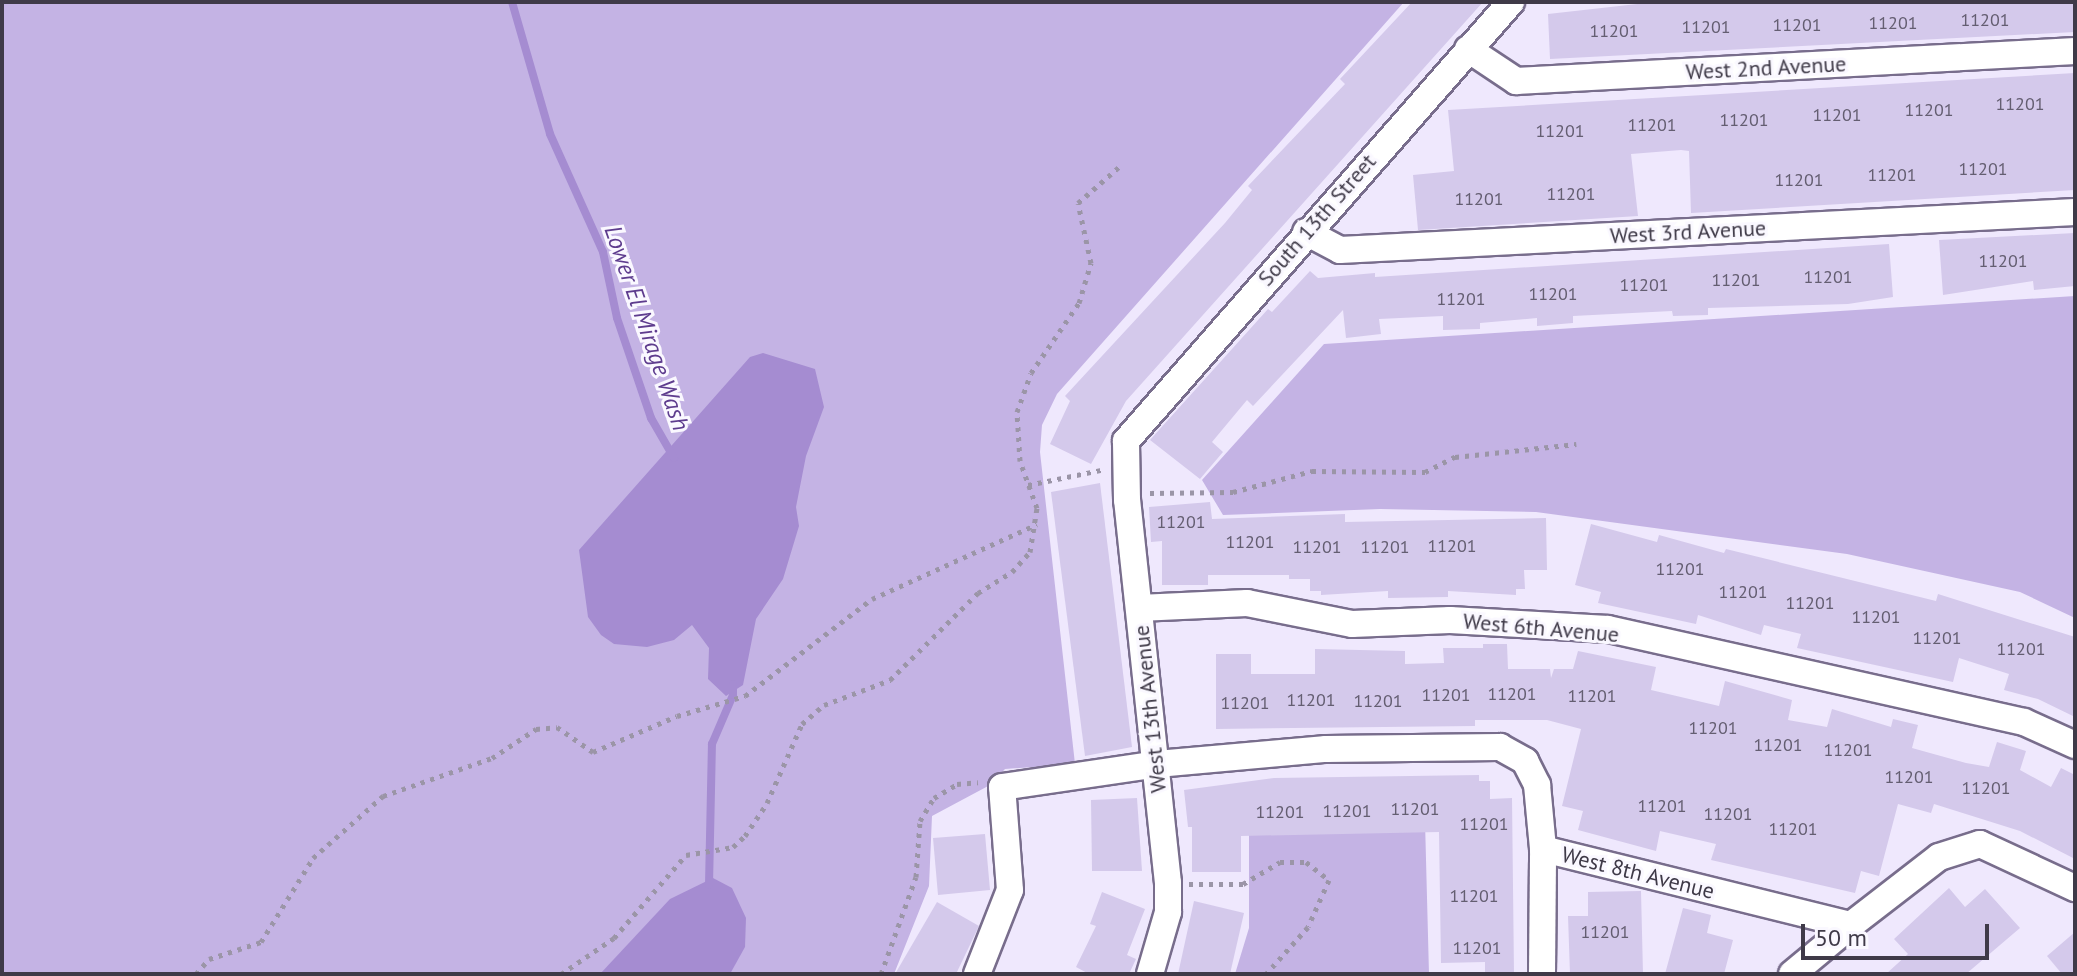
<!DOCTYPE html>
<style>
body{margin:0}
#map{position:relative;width:2077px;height:976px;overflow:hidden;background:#efe8fd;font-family:"PT Sans",sans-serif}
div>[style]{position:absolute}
.green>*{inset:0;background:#c4b3e4}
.water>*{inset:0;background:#a58cd1}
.stream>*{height:8px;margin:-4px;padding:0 4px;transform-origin:4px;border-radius:4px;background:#a58cd1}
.building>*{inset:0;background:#d4c9eb}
.path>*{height:5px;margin-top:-2.5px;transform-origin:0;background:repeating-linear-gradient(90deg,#9b95a7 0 4px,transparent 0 10px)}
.roads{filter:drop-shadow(2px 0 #786d8c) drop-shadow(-2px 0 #786d8c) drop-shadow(0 2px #786d8c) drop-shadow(0 -2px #786d8c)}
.minor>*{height:26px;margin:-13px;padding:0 13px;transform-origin:13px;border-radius:13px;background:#fff}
span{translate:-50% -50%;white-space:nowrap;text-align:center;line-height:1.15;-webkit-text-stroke:6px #faf8ff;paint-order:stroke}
.number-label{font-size:18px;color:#645e71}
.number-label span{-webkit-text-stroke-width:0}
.street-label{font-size:22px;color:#3f3a48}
.water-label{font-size:24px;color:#5e3c8e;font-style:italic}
.frame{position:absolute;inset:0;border:4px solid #3f3a48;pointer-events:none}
.scale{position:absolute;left:1801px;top:924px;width:188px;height:36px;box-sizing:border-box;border:4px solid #3f3a48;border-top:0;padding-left:10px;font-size:24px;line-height:28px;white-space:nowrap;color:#3f3a48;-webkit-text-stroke:6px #faf8ff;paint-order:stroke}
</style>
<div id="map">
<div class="green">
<div style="clip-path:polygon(2px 2px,1404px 2px,1057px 394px,1042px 425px,1040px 452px,1075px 764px,1005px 769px,990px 785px,932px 816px,929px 886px,894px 974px,2px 974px)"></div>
<div style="clip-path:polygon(2075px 296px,2075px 618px,2020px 592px,1847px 554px,1536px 512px,1380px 509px,1223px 515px,1202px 480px,1324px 344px)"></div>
<div style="clip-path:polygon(1425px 821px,1429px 974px,1235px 974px,1249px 928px,1249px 835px)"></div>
</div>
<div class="water">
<div style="clip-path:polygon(763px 353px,815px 369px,824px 407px,806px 456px,796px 507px,799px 526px,783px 579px,756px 619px,743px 685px,726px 696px,708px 679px,709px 648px,692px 625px,674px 640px,647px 647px,614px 644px,601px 635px,588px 617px,579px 550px,750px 357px)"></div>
<div style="clip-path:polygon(713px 878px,732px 888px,746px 918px,745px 947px,730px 974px,600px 974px,670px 899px)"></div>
</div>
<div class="stream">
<div style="left:512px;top:2px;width:137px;rotate:73.9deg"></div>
<div style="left:550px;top:134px;width:129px;rotate:65.8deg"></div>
<div style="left:603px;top:252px;width:67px;rotate:78deg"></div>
<div style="left:617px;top:318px;width:106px;rotate:71.2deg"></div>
<div style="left:651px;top:418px;width:46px;rotate:60.1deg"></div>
<div style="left:709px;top:885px;width:141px;rotate:-88.8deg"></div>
<div style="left:712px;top:744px;width:53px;rotate:-66.8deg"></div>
<div style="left:733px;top:695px;width:11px;rotate:-90deg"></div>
</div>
<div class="building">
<div style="clip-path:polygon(1412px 2px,1483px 2px,1126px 401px,1091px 464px,1050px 444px,1070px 401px,1065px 396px,1225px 223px,1252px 190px,1248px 186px,1345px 84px,1340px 79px)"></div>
<div style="clip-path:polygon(1655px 2px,2075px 2px,2075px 32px,1550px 59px,1548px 14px)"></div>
<div style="clip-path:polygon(2075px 73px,2075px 190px,1691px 213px,1689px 151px,1681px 150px,1631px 154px,1638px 216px,1418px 230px,1413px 175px,1454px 171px,1448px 110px)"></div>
<div style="clip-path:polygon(2075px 233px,2075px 286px,2034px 290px,2033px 281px,1943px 295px,1939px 240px)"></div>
<div style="clip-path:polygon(1889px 244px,1893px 297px,1848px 304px,1708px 308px,1708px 315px,1673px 316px,1672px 311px,1573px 316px,1573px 323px,1537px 326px,1537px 318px,1480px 323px,1480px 329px,1443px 330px,1443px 316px,1379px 319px,1381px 334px,1346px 338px,1343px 310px,1253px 406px,1247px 400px,1212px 442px,1223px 452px,1200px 479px,1150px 440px,1268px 309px,1272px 312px,1310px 271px,1318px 278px,1375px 273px,1375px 277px)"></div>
<div style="clip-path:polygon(1100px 483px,1132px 747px,1085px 756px,1051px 492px)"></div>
<div style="clip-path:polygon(1210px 502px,1212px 519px,1345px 514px,1345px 522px,1546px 518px,1547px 570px,1524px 570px,1525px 589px,1516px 589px,1516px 595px,1448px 591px,1448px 597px,1388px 598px,1388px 591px,1321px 595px,1321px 591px,1310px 591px,1310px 579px,1289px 579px,1289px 575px,1208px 575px,1208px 585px,1162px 585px,1162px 541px,1151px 542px,1149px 507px)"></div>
<div style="clip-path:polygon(1591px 524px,1657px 542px,1659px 535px,1724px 553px,1726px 549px,1936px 601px,1938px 594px,2075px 637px,2075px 717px,2038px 699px,2004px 690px,2009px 674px,1959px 658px,1953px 682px,1797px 648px,1801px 634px,1764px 625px,1761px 635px,1698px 615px,1696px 624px,1598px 603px,1601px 592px,1575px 585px)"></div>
<div style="clip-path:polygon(1483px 644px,1507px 644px,1508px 669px,1550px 669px,1551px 678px,1554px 669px,1573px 669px,1578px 651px,1656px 667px,1651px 690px,1719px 706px,1725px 681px,1792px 700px,1788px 720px,1827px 727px,1832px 709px,1891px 727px,1893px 719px,1918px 725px,1912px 748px,1966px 763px,1989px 767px,1997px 742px,2026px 751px,2020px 770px,2051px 787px,2061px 768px,2075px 775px,2075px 859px,2020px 831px,1934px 804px,1931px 813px,1898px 804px,1879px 876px,1861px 871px,1855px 893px,1711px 860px,1716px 844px,1660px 831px,1656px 851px,1578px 830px,1583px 811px,1562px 806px,1581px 729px,1547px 720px,1475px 720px,1475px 726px,1216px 729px,1216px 654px,1251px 654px,1251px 674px,1315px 674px,1315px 649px,1405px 651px,1405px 664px,1444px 663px,1443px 648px,1483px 648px)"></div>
<div style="clip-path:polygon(1479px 775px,1479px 781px,1490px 781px,1490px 799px,1512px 798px,1514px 974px,1485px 974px,1485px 962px,1441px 963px,1439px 832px,1241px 836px,1241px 872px,1192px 872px,1192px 827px,1188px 827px,1184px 790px,1274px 778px)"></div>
<div style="clip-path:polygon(1137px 798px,1142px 871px,1092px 871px,1091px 800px)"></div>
<div style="clip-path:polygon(985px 834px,990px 890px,938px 895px,933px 838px)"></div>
<div style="clip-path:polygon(1949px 888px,1965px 907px,1985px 889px,2020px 928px,1966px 974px,1886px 974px,1908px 954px,1894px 939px)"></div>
<div style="clip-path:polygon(1641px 891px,1643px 974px,1570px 974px,1568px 916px,1588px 916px,1588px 892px)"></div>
<div style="clip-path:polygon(1102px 892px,1145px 909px,1127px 955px,1136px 959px,1129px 974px,1089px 974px,1076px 967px,1096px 926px,1090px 924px)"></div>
<div style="clip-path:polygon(1194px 901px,1244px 913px,1230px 974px,1178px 974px)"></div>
<div style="clip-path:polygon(937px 902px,979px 926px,956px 974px,895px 974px)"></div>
<div style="clip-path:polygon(1683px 908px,1711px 915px,1707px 933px,1733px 940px,1724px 974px,1665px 974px)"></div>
<div style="clip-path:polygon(2075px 932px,2075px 974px,2062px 974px,2047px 956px)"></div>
</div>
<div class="path">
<div style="left:1028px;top:485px;width:75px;rotate:-11.6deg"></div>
<div style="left:1150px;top:493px;width:83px;rotate:-0.7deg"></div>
<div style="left:1233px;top:492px;width:82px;rotate:-14.9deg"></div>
<div style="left:1312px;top:471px;width:113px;rotate:0.5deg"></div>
<div style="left:1425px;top:472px;width:34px;rotate:-27deg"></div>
<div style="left:1455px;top:457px;width:122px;rotate:-6.1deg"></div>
<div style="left:1189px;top:884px;width:54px"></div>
<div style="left:1243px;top:884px;width:43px;rotate:-30.7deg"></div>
<div style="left:1280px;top:862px;width:26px"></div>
<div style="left:1306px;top:862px;width:29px;rotate:38deg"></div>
<div style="left:1329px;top:880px;width:51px;rotate:114.1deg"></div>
<div style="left:1308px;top:927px;width:63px;rotate:131.8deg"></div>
<div style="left:196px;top:974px;width:20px;rotate:-49deg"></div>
<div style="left:209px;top:959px;width:55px;rotate:-18.1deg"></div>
<div style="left:261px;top:942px;width:99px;rotate:-58.2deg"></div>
<div style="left:313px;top:858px;width:94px;rotate:-41.5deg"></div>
<div style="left:383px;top:796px;width:115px;rotate:-19.2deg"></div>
<div style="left:492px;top:758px;width:53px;rotate:-33.4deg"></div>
<div style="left:536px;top:729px;width:21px;rotate:-5deg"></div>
<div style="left:557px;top:727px;width:44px;rotate:34.8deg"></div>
<div style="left:593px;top:752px;width:91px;rotate:-23.2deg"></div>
<div style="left:677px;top:716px;width:71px;rotate:-16.4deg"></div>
<div style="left:745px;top:696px;width:160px;rotate:-37.4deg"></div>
<div style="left:872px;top:599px;width:181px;rotate:-24.4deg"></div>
<div style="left:561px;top:974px;width:64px;rotate:-34.2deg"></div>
<div style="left:614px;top:938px;width:110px;rotate:-49.1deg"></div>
<div style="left:686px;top:855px;width:48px;rotate:-9.7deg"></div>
<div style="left:733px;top:847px;width:16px;rotate:-43deg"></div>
<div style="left:745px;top:836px;width:40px;rotate:-56deg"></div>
<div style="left:767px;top:803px;width:86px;rotate:-66.1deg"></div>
<div style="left:802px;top:724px;width:29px;rotate:-41deg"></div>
<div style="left:824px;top:705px;width:71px;rotate:-20.7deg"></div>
<div style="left:890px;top:680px;width:124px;rotate:-44.7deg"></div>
<div style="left:978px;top:593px;width:40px;rotate:-32deg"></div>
<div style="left:1012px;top:572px;width:27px;rotate:-48deg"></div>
<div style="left:1030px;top:552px;width:45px;rotate:-81deg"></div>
<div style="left:1037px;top:508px;width:50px;rotate:-109.9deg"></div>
<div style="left:1020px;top:461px;width:49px;rotate:-93.5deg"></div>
<div style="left:1017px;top:412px;width:41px;rotate:-70.3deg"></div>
<div style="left:1031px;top:373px;width:85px;rotate:-55.6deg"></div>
<div style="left:1079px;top:303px;width:42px;rotate:-73.3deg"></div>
<div style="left:1091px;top:263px;width:61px;rotate:-102.2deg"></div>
<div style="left:1078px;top:203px;width:55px;rotate:-41.3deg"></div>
<div style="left:881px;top:974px;width:103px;rotate:-70.2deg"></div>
<div style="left:916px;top:877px;width:56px;rotate:-85.9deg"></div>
<div style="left:920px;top:821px;width:27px;rotate:-59deg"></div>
<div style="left:934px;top:798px;width:27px;rotate:-31deg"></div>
<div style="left:957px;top:784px;width:21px;rotate:-5deg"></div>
</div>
<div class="roads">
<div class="minor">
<div style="left:1468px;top:49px;width:58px;rotate:33.7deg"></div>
<div style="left:1516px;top:81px;width:560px;rotate:-3.07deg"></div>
<div style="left:1306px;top:232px;width:38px;rotate:28deg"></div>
<div style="left:1340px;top:250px;width:736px;rotate:-2.96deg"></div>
<div style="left:1139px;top:608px;width:108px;rotate:-2.7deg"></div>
<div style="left:1247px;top:603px;width:107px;rotate:11.3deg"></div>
<div style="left:1352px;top:624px;width:98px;rotate:-2.3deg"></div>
<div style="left:1450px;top:620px;width:158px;rotate:3.3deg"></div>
<div style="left:1608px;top:629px;width:426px;rotate:12.6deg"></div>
<div style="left:2024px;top:722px;width:56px;rotate:24.3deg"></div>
<div style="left:977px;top:974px;width:90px;rotate:-68.6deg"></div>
<div style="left:1010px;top:890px;width:103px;rotate:-94.4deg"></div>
<div style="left:1002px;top:787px;width:157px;rotate:-8.4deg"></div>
<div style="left:1157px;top:764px;width:170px;rotate:-5.1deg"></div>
<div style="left:1326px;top:749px;width:174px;rotate:-0.7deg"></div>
<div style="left:1500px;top:747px;width:29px;rotate:29deg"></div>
<div style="left:1525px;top:761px;width:27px;rotate:63deg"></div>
<div style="left:1537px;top:785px;width:64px;rotate:84.6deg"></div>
<div style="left:1543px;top:849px;width:317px;rotate:13.9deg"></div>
<div style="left:1851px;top:925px;width:111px;rotate:-37.7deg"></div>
<div style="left:1939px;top:857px;width:43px;rotate:-17.6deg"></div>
<div style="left:1980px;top:844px;width:105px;rotate:24.9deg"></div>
<div style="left:1150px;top:974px;width:65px;rotate:-73.8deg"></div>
<div style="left:1168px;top:912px;width:29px;rotate:-90deg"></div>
<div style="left:1168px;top:883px;width:385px;rotate:-96.1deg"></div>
<div style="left:1127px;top:500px;width:59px;rotate:-91deg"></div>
<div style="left:1126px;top:441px;width:584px;rotate:-48.75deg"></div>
<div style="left:1542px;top:974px;width:125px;rotate:-89.5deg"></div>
<div style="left:1792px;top:974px;width:77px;rotate:-39.7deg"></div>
</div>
</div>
<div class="number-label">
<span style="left:1985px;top:20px">11201</span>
<span style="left:1893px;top:23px">11201</span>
<span style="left:1797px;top:25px">11201</span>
<span style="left:1706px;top:27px">11201</span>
<span style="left:1614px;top:31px">11201</span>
<span style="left:2020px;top:104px">11201</span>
<span style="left:1929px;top:110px">11201</span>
<span style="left:1837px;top:115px">11201</span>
<span style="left:1744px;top:120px">11201</span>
<span style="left:1652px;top:125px">11201</span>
<span style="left:1560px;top:131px">11201</span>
<span style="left:1983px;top:169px">11201</span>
<span style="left:1892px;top:175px">11201</span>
<span style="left:1799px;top:180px">11201</span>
<span style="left:1571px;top:194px">11201</span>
<span style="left:1479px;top:199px">11201</span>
<span style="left:2003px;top:261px">11201</span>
<span style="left:1828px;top:277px">11201</span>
<span style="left:1736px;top:280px">11201</span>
<span style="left:1644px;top:285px">11201</span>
<span style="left:1553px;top:294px">11201</span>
<span style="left:1461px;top:299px">11201</span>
<span style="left:1181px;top:522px">11201</span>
<span style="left:1250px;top:542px">11201</span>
<span style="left:1452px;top:546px">11201</span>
<span style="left:1317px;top:547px">11201</span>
<span style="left:1385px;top:547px">11201</span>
<span style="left:1680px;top:569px">11201</span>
<span style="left:1743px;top:592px">11201</span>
<span style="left:1810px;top:603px">11201</span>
<span style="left:1876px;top:617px">11201</span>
<span style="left:1937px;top:638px">11201</span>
<span style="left:2021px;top:649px">11201</span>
<span style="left:1512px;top:694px">11201</span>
<span style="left:1446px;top:695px">11201</span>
<span style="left:1592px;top:696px">11201</span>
<span style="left:1311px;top:700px">11201</span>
<span style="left:1378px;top:701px">11201</span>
<span style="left:1245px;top:703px">11201</span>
<span style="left:1713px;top:728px">11201</span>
<span style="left:1778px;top:745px">11201</span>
<span style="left:1848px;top:750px">11201</span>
<span style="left:1909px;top:777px">11201</span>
<span style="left:1986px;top:788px">11201</span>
<span style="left:1662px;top:806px">11201</span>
<span style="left:1415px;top:809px">11201</span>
<span style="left:1347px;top:811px">11201</span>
<span style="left:1280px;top:812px">11201</span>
<span style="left:1728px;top:814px">11201</span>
<span style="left:1484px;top:824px">11201</span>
<span style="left:1793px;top:829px">11201</span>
<span style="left:1474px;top:896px">11201</span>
<span style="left:1605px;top:932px">11201</span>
<span style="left:1477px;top:948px">11201</span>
</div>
<div class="street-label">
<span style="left:1766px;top:68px;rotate:-3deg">West 2nd Avenue</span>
<span style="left:1317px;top:220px;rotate:-49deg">South 13th Street</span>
<span style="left:1688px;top:232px;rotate:-3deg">West 3rd Avenue</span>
<span style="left:1541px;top:628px;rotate:5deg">West 6th Avenue</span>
<span style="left:1150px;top:709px;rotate:-96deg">West 13th Avenue</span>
<span style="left:1638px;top:873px;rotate:14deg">West 8th Avenue</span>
</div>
<div class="water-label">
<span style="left:647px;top:328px;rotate:71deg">Lower El Mirage Wash</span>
</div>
<div class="frame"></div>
<div class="scale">50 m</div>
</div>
